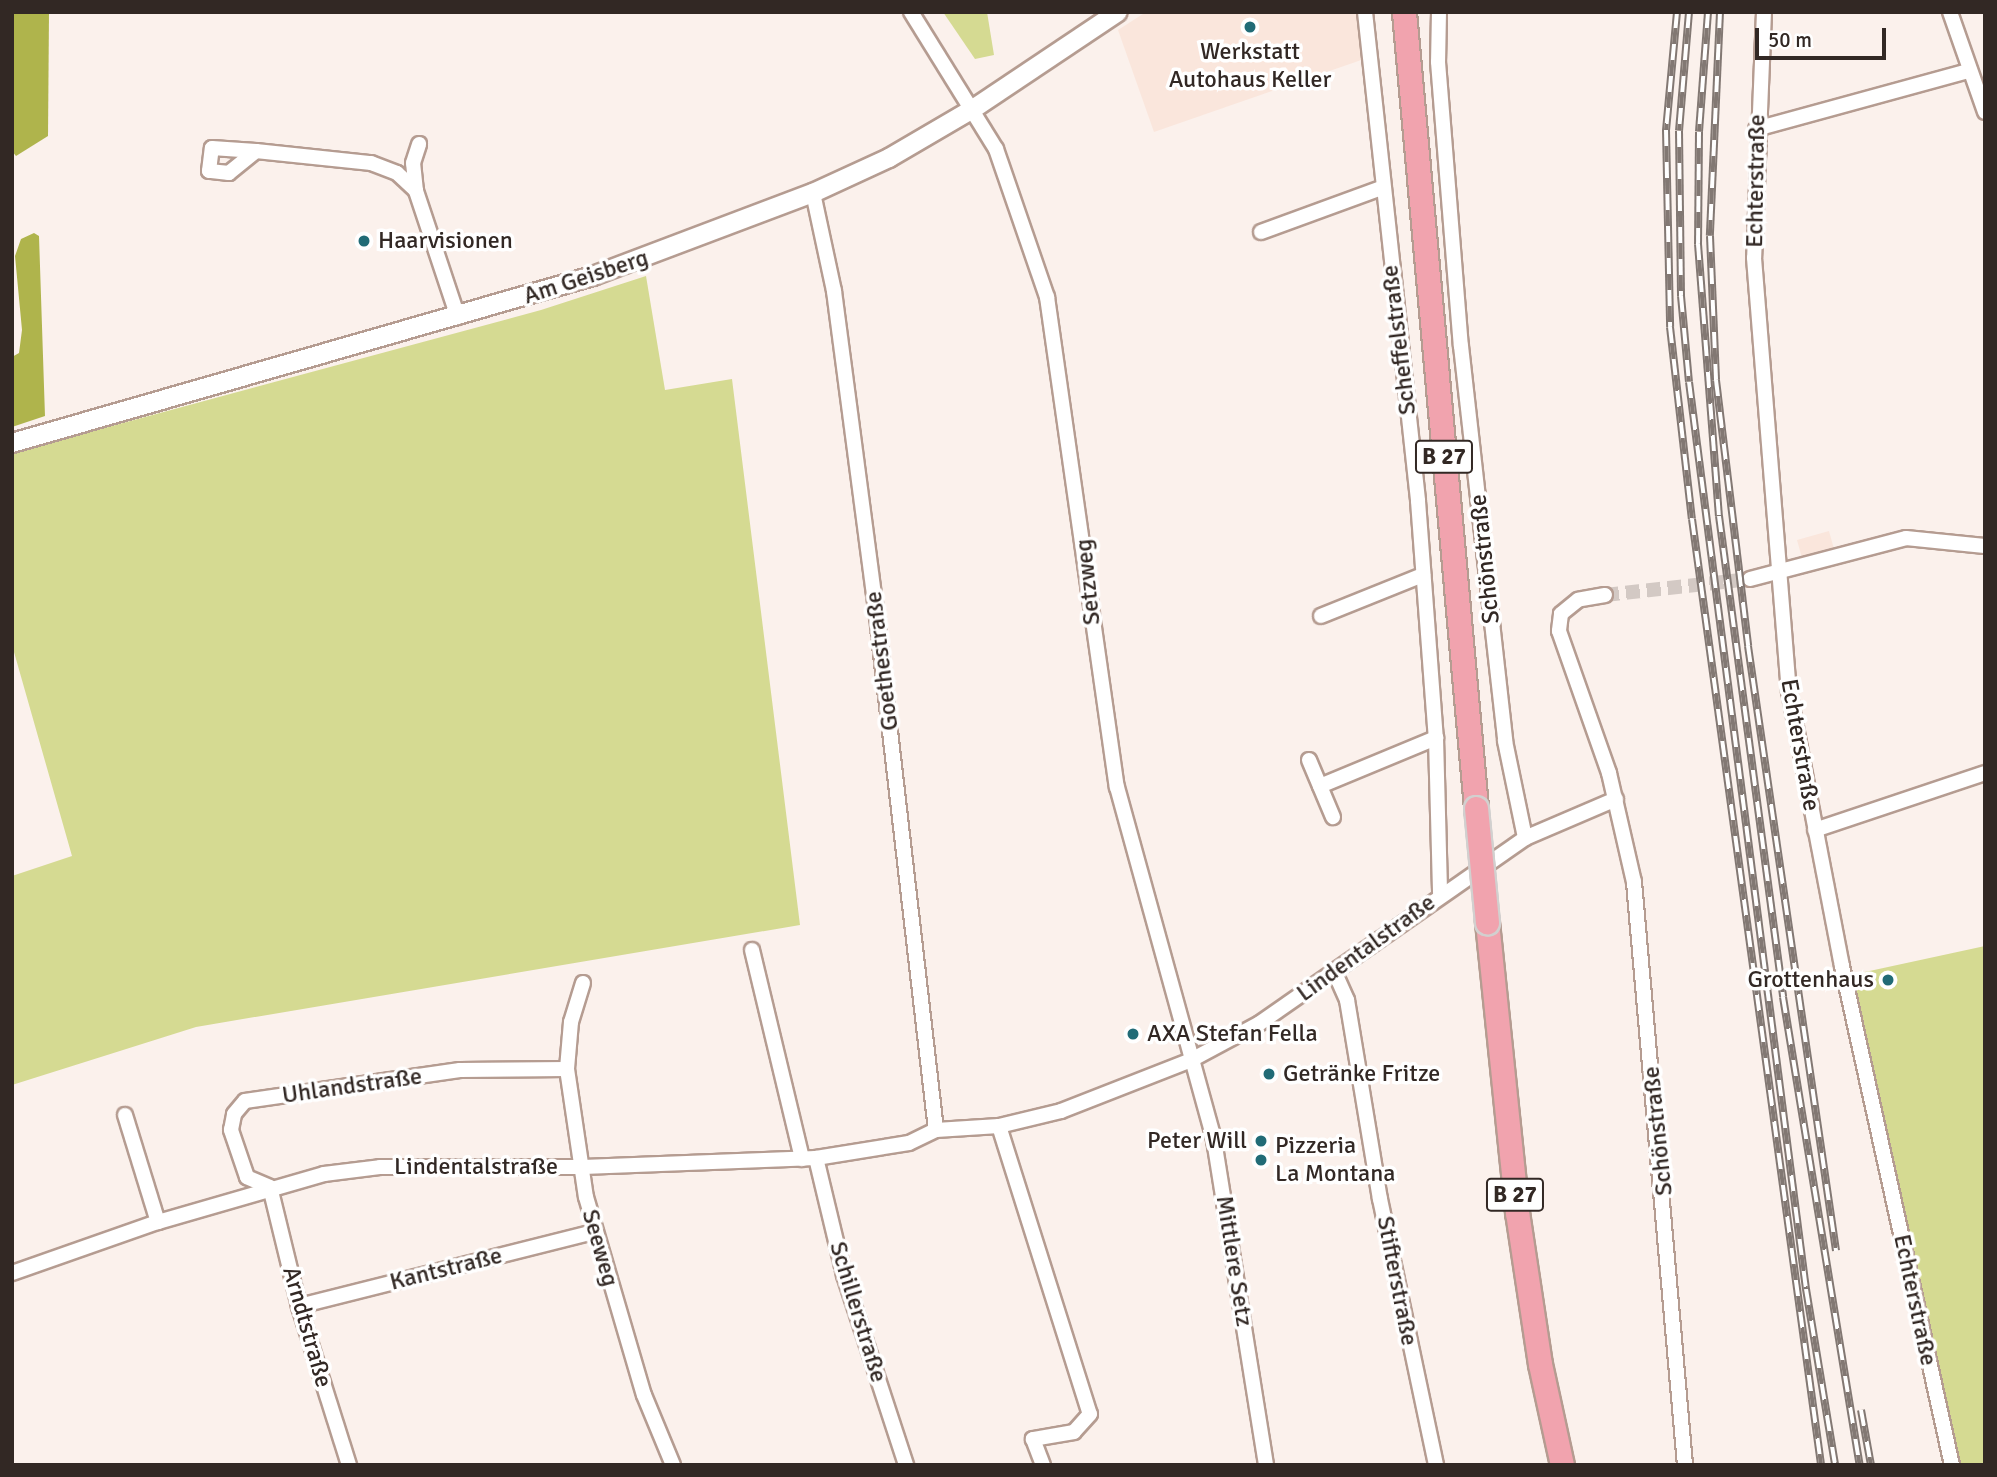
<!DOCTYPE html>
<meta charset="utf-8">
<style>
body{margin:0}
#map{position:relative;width:1997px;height:1477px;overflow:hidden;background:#fbf1ec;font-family:Signika,sans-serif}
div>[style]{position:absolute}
.built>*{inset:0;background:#fae6dc}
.green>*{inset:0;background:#d5da92}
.forest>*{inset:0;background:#afb44c}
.minor-tunnel>*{height:14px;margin-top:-7px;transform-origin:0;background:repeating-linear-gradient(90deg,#d3c9c4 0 14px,transparent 0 21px)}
.roads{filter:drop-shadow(2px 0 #b59c91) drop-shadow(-2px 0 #b59c91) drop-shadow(0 2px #b59c91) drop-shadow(0 -2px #b59c91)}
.minor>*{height:14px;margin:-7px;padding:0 7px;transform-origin:7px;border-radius:7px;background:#fff}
.tertiary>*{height:18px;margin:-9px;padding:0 9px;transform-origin:9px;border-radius:9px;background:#fff}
.primary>*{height:23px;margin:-11.5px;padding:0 11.5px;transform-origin:11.5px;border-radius:11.5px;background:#f1a3ae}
.rail>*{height:8px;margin-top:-4px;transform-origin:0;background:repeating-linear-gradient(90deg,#fff 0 16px,#827873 0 32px);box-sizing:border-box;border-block:2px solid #827873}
.bridges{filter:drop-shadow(2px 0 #d2d0cf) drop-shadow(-2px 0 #d2d0cf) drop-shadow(0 2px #d2d0cf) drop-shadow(0 -2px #d2d0cf)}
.primary-bridge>*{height:23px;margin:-11.5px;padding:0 11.5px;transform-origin:11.5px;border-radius:11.5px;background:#f1a3ae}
.dots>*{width:19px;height:19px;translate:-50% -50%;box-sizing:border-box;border:4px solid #fff;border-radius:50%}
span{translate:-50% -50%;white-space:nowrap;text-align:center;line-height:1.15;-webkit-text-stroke:7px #fff;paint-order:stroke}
.shield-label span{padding:2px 5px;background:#fff;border:2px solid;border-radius:5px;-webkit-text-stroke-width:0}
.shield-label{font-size:23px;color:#322824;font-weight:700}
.poi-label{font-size:24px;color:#322824}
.left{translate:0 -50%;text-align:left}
.right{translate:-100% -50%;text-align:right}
.street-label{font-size:24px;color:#322824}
.frame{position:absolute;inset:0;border:14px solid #322824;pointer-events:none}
.scale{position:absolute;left:1755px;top:28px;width:131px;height:32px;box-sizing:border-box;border:4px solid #322824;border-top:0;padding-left:9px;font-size:21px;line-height:24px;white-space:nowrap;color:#322824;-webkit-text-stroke:5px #fff;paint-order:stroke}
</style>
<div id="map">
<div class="built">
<div style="clip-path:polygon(1146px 12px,1359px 12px,1367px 58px,1154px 132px,1118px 30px)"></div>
<div style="clip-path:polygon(1829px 531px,1834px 549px,1802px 558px,1797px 540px)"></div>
</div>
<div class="green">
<div style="clip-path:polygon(943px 12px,987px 12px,994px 55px,975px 59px)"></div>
<div style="clip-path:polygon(646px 276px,665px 390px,732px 379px,800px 925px,196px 1027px,12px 1085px,12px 876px,72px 856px,12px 645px,12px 453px,541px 310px)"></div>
<div style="clip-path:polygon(1985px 946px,1985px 1465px,1960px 1465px,1851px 975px)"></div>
</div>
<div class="forest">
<div style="clip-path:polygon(12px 12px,49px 12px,48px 136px,16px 156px,12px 151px)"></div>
<div style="clip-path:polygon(34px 233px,39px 236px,45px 416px,12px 427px,12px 357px,19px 353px,22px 330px,15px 256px,21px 239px)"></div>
</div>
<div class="minor-tunnel">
<div style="left:1605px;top:595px;width:146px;rotate:-6.3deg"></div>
</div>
<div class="roads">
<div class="minor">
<div style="left:911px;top:12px;width:161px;rotate:58.2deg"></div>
<div style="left:996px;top:149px;width:157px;rotate:71deg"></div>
<div style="left:1047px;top:297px;width:495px;rotate:81.9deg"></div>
<div style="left:1117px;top:787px;width:366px;rotate:74.6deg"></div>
<div style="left:1214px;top:1140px;width:329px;rotate:80.9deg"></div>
<div style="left:1365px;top:12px;width:492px;rotate:83.8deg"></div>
<div style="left:1418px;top:501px;width:238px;rotate:85.7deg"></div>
<div style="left:1436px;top:738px;width:156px;rotate:88.5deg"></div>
<div style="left:1439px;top:12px;width:50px;rotate:91.1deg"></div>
<div style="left:1438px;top:62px;width:285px;rotate:85.4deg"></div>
<div style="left:1461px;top:346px;width:397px;rotate:83.6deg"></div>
<div style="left:1505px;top:741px;width:99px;rotate:78.3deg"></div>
<div style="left:1764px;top:12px;width:246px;rotate:92.3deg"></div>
<div style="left:1754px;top:258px;width:434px;rotate:85.4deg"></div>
<div style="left:1789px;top:691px;width:280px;rotate:79.1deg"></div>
<div style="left:1842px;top:966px;width:511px;rotate:77.57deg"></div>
<div style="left:1950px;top:12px;width:106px;rotate:70.7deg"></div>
<div style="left:1756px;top:129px;width:220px;rotate:-15.3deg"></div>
<div style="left:256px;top:151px;width:35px;rotate:141deg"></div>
<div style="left:229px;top:173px;width:20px;rotate:-174deg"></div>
<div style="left:209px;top:171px;width:23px;rotate:-83deg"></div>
<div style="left:212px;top:148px;width:44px;rotate:3.9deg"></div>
<div style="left:256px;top:151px;width:116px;rotate:6deg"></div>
<div style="left:371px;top:163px;width:28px;rotate:21deg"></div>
<div style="left:397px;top:173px;width:26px;rotate:43deg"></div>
<div style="left:416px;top:191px;width:133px;rotate:71.6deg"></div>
<div style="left:416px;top:191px;width:28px;rotate:-96deg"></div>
<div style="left:413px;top:163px;width:20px;rotate:-72deg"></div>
<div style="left:813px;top:193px;width:100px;rotate:77.9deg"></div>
<div style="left:834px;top:291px;width:339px;rotate:82.5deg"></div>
<div style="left:878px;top:627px;width:506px;rotate:83.42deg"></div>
<div style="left:1261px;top:232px;width:128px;rotate:-20.1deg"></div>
<div style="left:1750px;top:579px;width:161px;rotate:-14.7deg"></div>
<div style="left:1906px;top:538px;width:79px;rotate:5.8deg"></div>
<div style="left:1605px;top:595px;width:27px;rotate:170deg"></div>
<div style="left:1578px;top:600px;width:22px;rotate:141deg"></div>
<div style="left:1561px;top:614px;width:17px;rotate:97deg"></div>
<div style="left:1559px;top:631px;width:151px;rotate:70.6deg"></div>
<div style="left:1609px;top:773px;width:112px;rotate:77.1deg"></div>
<div style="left:1634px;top:882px;width:585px;rotate:85deg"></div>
<div style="left:1321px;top:616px;width:110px;rotate:-21.9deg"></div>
<div style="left:1309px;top:760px;width:62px;rotate:67.2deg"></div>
<div style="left:1320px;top:786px;width:126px;rotate:-22.5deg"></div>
<div style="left:1815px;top:830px;width:179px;rotate:-18.5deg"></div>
<div style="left:752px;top:950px;width:215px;rotate:76.5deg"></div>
<div style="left:1335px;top:973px;width:30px;rotate:66deg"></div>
<div style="left:1347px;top:1000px;width:202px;rotate:80.6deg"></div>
<div style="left:1380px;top:1199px;width:272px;rotate:78.1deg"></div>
<div style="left:583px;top:983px;width:41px;rotate:107.1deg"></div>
<div style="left:571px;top:1022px;width:47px;rotate:94.9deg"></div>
<div style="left:567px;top:1069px;width:129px;rotate:81.6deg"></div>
<div style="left:586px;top:1197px;width:206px;rotate:73.7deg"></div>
<div style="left:644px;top:1395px;width:76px;rotate:67.5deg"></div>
<div style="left:125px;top:1115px;width:112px;rotate:72.9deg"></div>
<div style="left:999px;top:1126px;width:302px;rotate:72.5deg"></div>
<div style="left:1090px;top:1414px;width:24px;rotate:132deg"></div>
<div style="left:1074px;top:1432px;width:42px;rotate:170.3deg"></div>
<div style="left:1033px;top:1439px;width:28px;rotate:69deg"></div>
<div style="left:816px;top:1158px;width:120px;rotate:76.5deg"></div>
<div style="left:844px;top:1275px;width:200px;rotate:71.9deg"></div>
<div style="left:12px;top:1273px;width:155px;rotate:-19.3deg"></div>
<div style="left:158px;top:1222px;width:173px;rotate:-16.1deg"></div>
<div style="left:324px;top:1174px;width:56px;rotate:-7.1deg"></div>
<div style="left:380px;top:1167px;width:203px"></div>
<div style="left:583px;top:1167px;width:233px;rotate:-2.2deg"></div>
<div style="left:816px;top:1158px;width:94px;rotate:-9.2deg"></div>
<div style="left:909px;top:1143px;width:30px;rotate:-26deg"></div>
<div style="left:936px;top:1130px;width:63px;rotate:-3.6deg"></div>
<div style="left:999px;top:1126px;width:64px;rotate:-13.6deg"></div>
<div style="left:1061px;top:1111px;width:140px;rotate:-21.4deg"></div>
<div style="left:1191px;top:1060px;width:78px;rotate:-28.2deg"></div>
<div style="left:1260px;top:1023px;width:323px;rotate:-34.9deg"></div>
<div style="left:1525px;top:838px;width:99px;rotate:-23.2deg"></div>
<div style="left:299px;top:1306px;width:304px;rotate:-14.1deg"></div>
<div style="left:349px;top:1465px;width:167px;rotate:-107.5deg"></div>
<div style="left:299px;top:1306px;width:122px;rotate:-103.7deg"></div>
<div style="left:270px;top:1187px;width:25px;rotate:-157deg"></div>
<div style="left:247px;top:1177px;width:50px;rotate:-108.8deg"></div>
<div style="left:231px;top:1130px;width:16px;rotate:-79deg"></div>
<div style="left:234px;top:1114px;width:17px;rotate:-50deg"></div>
<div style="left:245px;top:1101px;width:217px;rotate:-8.2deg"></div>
<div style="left:460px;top:1070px;width:107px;rotate:-0.5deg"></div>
</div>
<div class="tertiary">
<div style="left:12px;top:443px;width:605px;rotate:-16.04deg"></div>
<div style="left:593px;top:276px;width:235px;rotate:-20.7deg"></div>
<div style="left:813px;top:193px;width:84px;rotate:-24.7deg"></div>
<div style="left:889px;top:158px;width:97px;rotate:-30.3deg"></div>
<div style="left:973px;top:109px;width:174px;rotate:-33.8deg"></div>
</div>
<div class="primary">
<div style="left:1404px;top:12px;width:799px;rotate:84.83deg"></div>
<div style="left:1487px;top:922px;width:292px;rotate:84.1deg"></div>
<div style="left:1517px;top:1212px;width:154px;rotate:81.4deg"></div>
<div style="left:1540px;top:1364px;width:103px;rotate:77.7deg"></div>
</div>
</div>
<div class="rail">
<div style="left:1677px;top:12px;width:119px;rotate:95.3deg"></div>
<div style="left:1666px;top:130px;width:197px;rotate:88.8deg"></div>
<div style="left:1670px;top:327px;width:193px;rotate:83.5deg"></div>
<div style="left:1692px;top:519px;width:955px;rotate:82.23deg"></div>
<div style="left:1689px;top:12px;width:119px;rotate:94.8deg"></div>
<div style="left:1679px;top:131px;width:165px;rotate:89.3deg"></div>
<div style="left:1681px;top:296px;width:86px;rotate:84.7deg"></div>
<div style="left:1689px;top:382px;width:915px;rotate:82.65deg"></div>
<div style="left:1806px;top:1289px;width:178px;rotate:80.6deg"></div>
<div style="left:1708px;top:12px;width:120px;rotate:94.3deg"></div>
<div style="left:1699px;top:132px;width:112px;rotate:90.5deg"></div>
<div style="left:1698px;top:244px;width:273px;rotate:85.6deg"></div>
<div style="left:1719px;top:516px;width:485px;rotate:82.4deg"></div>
<div style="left:1783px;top:997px;width:474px;rotate:80.7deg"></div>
<div style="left:1720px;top:12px;width:224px;rotate:92.6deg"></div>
<div style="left:1710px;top:236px;width:144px;rotate:87.6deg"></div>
<div style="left:1716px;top:380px;width:268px;rotate:83.1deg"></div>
<div style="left:1748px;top:646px;width:611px;rotate:81.72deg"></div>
<div style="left:1861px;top:1410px;width:56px;rotate:79.7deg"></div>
</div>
<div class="bridges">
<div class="primary-bridge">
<div style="left:1476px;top:808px;width:115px;rotate:84.5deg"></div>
</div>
</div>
<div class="dots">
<div style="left:1250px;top:27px;background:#216b76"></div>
<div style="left:364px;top:241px;background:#216b76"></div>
<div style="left:1888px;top:980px;background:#216b76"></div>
<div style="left:1133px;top:1034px;background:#216b76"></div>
<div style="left:1269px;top:1074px;background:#216b76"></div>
<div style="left:1261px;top:1141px;background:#216b76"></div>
<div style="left:1261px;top:1160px;background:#216b76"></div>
</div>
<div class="shield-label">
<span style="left:1444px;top:457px">B 27</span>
<span style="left:1515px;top:1195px">B 27</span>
</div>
<div class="poi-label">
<span style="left:1250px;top:66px">Werkstatt<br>Autohaus Keller</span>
<span class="left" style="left:378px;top:241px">Haarvisionen</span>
<span class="right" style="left:1874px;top:980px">Grottenhaus</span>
<span class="left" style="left:1147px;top:1034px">AXA Stefan Fella</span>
<span class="left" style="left:1283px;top:1074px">Getränke Fritze</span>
<span class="right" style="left:1247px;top:1141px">Peter Will</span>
<span class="left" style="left:1275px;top:1160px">Pizzeria<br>La Montana</span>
</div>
<div class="street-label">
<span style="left:1756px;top:181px;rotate:-89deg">Echterstraße</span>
<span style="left:586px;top:277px;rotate:-18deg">Am Geisberg</span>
<span style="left:1399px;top:340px;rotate:-97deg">Scheffelstraße</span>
<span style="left:1485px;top:559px;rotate:-96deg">Schönstraße</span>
<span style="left:1088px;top:582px;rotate:-96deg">Setzweg</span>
<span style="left:882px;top:661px;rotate:-97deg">Goethestraße</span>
<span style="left:1800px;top:745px;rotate:80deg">Echterstraße</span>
<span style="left:1366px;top:948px;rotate:-36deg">Lindentalstraße</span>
<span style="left:352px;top:1086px;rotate:-8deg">Uhlandstraße</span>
<span style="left:1658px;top:1131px;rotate:-96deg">Schönstraße</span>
<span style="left:476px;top:1167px">Lindentalstraße</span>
<span style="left:600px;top:1248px;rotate:74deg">Seeweg</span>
<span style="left:1234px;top:1261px;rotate:81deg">Mittlere Setz</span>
<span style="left:446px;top:1269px;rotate:-14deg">Kantstraße</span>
<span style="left:1397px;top:1281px;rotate:79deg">Stifterstraße</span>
<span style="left:1915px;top:1300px;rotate:78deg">Echterstraße</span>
<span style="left:858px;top:1312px;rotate:73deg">Schillerstraße</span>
<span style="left:307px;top:1327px;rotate:74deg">Arndtstraße</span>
</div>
<div class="frame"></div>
<div class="scale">50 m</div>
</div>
